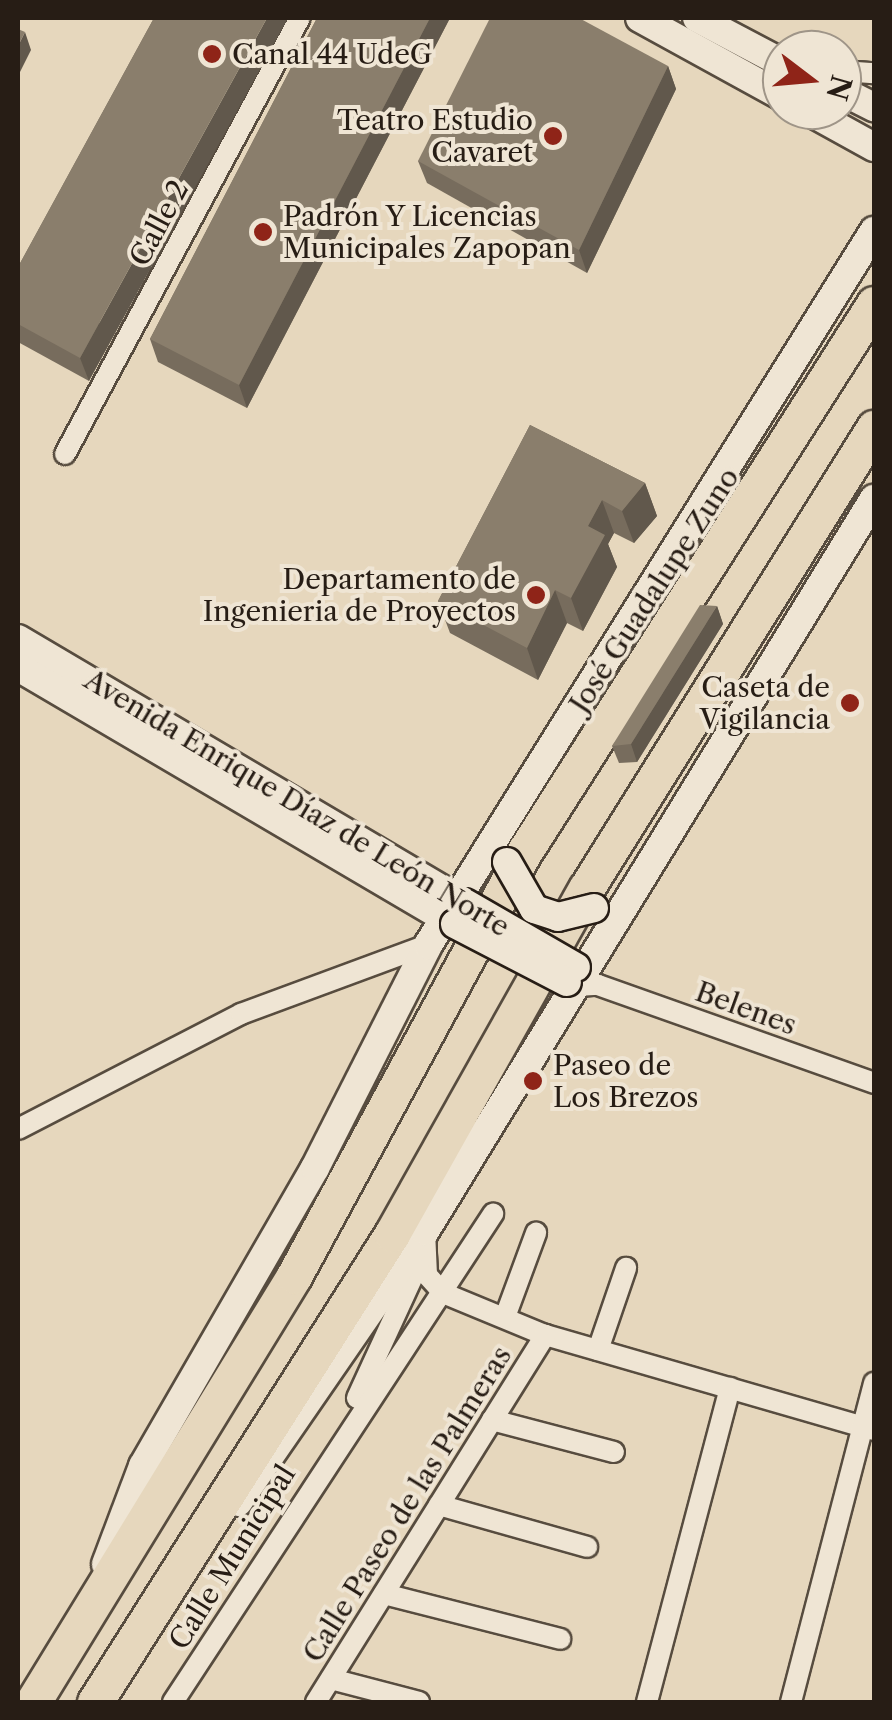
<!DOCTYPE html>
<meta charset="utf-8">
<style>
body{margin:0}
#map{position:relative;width:892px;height:1720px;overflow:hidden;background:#e6d7bd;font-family:"Libre Caslon Text",serif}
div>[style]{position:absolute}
.roads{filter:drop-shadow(2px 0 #574c3f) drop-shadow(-2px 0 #574c3f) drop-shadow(0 2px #574c3f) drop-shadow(0 -2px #574c3f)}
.street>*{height:20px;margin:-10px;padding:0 10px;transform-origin:10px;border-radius:10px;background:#efe5d4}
.secondary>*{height:28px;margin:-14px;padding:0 14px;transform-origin:14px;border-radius:14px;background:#efe5d4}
.highway>*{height:35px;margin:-17.5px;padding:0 17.5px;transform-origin:17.5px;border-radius:17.5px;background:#e6d7bd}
.bridges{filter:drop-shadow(2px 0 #271d15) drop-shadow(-2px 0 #271d15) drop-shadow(0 2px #271d15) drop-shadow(0 -2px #271d15)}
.secondary-bridge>*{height:28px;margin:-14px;padding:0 14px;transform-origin:14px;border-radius:14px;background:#efe5d4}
.wall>*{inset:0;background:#776c5d}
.shaded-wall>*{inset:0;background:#61584c}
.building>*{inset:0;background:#8a7e6c}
.dots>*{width:28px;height:28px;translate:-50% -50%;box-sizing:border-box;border:5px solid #efe5d4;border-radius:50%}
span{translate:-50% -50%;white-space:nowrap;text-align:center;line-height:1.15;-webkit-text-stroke:8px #efe5d4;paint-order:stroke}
.poi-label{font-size:28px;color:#271d15}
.left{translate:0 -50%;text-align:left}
.right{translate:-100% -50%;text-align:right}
.street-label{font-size:28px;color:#271d15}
.frame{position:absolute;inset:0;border:20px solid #271d15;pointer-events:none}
.north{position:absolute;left:762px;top:30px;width:100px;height:100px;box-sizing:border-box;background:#efe5d4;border:2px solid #9f9588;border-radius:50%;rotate:106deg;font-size:28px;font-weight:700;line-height:40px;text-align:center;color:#271d15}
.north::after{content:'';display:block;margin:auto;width:35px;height:45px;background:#8f2418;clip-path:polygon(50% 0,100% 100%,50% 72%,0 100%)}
</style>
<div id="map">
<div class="roads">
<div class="street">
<div style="left:842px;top:71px;width:32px;rotate:4deg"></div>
<div style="left:65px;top:454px;width:495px;rotate:-61.7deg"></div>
<div style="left:576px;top:986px;width:22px;rotate:-3deg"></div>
<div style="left:598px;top:985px;width:293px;rotate:19.5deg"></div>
<div style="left:18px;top:1129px;width:251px;rotate:-27.3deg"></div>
<div style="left:241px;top:1014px;width:199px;rotate:-20.3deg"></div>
<div style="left:425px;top:1231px;width:44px;rotate:87.4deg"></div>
<div style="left:427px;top:1275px;width:24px;rotate:48deg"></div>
<div style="left:443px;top:1293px;width:110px;rotate:22.4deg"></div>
<div style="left:545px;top:1335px;width:342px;rotate:16.1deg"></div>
<div style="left:505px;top:1317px;width:90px;rotate:-69.7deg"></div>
<div style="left:598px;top:1350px;width:87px;rotate:-71.1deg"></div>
<div style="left:357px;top:1398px;width:161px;rotate:-65.3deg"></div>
<div style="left:492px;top:1420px;width:126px;rotate:14.7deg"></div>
<div style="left:439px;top:1505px;width:154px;rotate:15.8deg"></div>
<div style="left:384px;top:1594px;width:182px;rotate:14.3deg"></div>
<div style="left:331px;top:1679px;width:91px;rotate:14.6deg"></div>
<div style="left:173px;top:1702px;width:584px;rotate:-56.75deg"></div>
<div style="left:316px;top:1702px;width:433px;rotate:-58deg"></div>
<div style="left:647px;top:1702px;width:325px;rotate:-75.2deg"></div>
<div style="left:791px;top:1702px;width:330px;rotate:-75.4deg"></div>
</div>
<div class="secondary">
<div style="left:640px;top:18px;width:162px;rotate:28.8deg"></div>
<div style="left:697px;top:18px;width:96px;rotate:27.9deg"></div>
<div style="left:842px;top:91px;width:36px;rotate:27deg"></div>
<div style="left:807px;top:110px;width:77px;rotate:28.9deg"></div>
<div style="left:18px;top:639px;width:519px;rotate:30.57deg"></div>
<div style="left:18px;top:667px;width:507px;rotate:30.46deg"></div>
<div style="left:238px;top:1502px;width:329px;rotate:-55.4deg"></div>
<div style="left:425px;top:1231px;width:859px;rotate:-58.48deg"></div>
<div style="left:106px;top:1564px;width:105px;rotate:-69.3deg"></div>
<div style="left:143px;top:1466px;width:344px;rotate:-60deg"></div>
<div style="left:315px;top:1168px;width:250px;rotate:-63.1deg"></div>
<div style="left:428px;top:945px;width:842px;rotate:-58.01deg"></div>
</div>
<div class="highway">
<div style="left:33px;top:1702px;width:500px;rotate:-58.5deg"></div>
<div style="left:294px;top:1276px;width:484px;rotate:-61.5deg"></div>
<div style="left:525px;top:851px;width:649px;rotate:-57.46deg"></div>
<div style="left:95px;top:1702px;width:554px;rotate:-57.6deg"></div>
<div style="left:392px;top:1234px;width:396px;rotate:-60.7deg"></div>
<div style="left:586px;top:889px;width:544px;rotate:-58.01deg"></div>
</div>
</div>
<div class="bridges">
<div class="secondary-bridge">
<div style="left:507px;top:862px;width:54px;rotate:60.1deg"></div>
<div style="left:534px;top:909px;width:25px;rotate:18deg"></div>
<div style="left:558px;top:917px;width:37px;rotate:-14deg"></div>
<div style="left:465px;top:903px;width:128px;rotate:30deg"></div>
<div style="left:455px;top:924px;width:126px;rotate:27.4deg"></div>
</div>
</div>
<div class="wall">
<div style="clip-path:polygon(154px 18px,89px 381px,18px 342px,18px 267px)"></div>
<div style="clip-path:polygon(317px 18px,450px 18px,247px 408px,158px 362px,150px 339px)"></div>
<div style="clip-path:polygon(668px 66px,676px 89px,587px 273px,427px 183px,418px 161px)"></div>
<div style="clip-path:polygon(530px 425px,645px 483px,657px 516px,634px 543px,614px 533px,608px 544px,617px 567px,583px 631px,567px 623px,538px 680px,450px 633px,438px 601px)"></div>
<div style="clip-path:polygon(717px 606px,723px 624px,637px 762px,619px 763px,612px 746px)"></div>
</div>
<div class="shaded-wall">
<div style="clip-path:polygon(267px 18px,288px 18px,89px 381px,80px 358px)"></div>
<div style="clip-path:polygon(430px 18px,450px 18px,247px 408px,239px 385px)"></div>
<div style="clip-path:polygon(25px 32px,31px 50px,18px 76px,18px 46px)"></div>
<div style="clip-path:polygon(668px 66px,676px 89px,587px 273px,579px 250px)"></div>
<div style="clip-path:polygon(645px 483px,657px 516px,634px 543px,622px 511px)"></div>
<div style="clip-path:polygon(602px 500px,614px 533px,608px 544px,617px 567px,583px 631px,571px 598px,588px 526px)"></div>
<div style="clip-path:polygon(555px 590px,567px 623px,538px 680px,527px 648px)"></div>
<div style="clip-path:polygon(717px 606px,723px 624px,637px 762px,631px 744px)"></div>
</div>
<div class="building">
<div style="clip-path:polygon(154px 18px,267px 18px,80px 358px,18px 324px,18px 267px)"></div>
<div style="clip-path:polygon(317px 18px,430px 18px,239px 385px,150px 339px)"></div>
<div style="clip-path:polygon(490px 18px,579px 18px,668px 66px,579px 250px,418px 161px)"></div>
<div style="clip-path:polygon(18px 29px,25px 32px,18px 46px)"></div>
<div style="clip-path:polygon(530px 425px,645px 483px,622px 511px,602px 500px,588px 526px,605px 535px,571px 598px,555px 590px,527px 648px,438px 601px)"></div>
<div style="clip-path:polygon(700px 605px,717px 606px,631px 744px,612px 746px)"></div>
</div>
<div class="dots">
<div style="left:212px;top:54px;background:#8f2418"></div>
<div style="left:553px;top:136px;background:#8f2418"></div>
<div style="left:263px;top:232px;background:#8f2418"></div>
<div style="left:536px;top:595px;background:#8f2418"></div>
<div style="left:850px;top:703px;background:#8f2418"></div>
<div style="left:533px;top:1081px;background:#8f2418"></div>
</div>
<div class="poi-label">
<span class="left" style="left:232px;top:54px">Canal 44 UdeG</span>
<span class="right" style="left:533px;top:136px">Teatro Estudio<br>Cavaret</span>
<span class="left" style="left:283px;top:232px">Padrón Y Licencias<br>Municipales Zapopan</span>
<span class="right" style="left:516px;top:595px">Departamento de<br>Ingenieria de Proyectos</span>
<span class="right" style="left:830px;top:703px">Caseta de<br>Vigilancia</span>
<span class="left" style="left:553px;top:1081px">Paseo de<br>Los Brezos</span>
</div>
<div class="street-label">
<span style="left:159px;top:223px;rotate:-62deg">Calle 2</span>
<span style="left:654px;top:590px;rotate:-57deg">José Guadalupe Zuno</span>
<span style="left:297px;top:803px;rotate:31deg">Avenida Enrique Díaz de León Norte</span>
<span style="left:746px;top:1008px;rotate:20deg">Belenes</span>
<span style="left:407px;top:1504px;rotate:-58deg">Calle Paseo de las Palmeras</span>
<span style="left:232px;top:1557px;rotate:-58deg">Calle Municipal</span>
</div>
<div class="frame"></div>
<div class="north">N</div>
</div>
